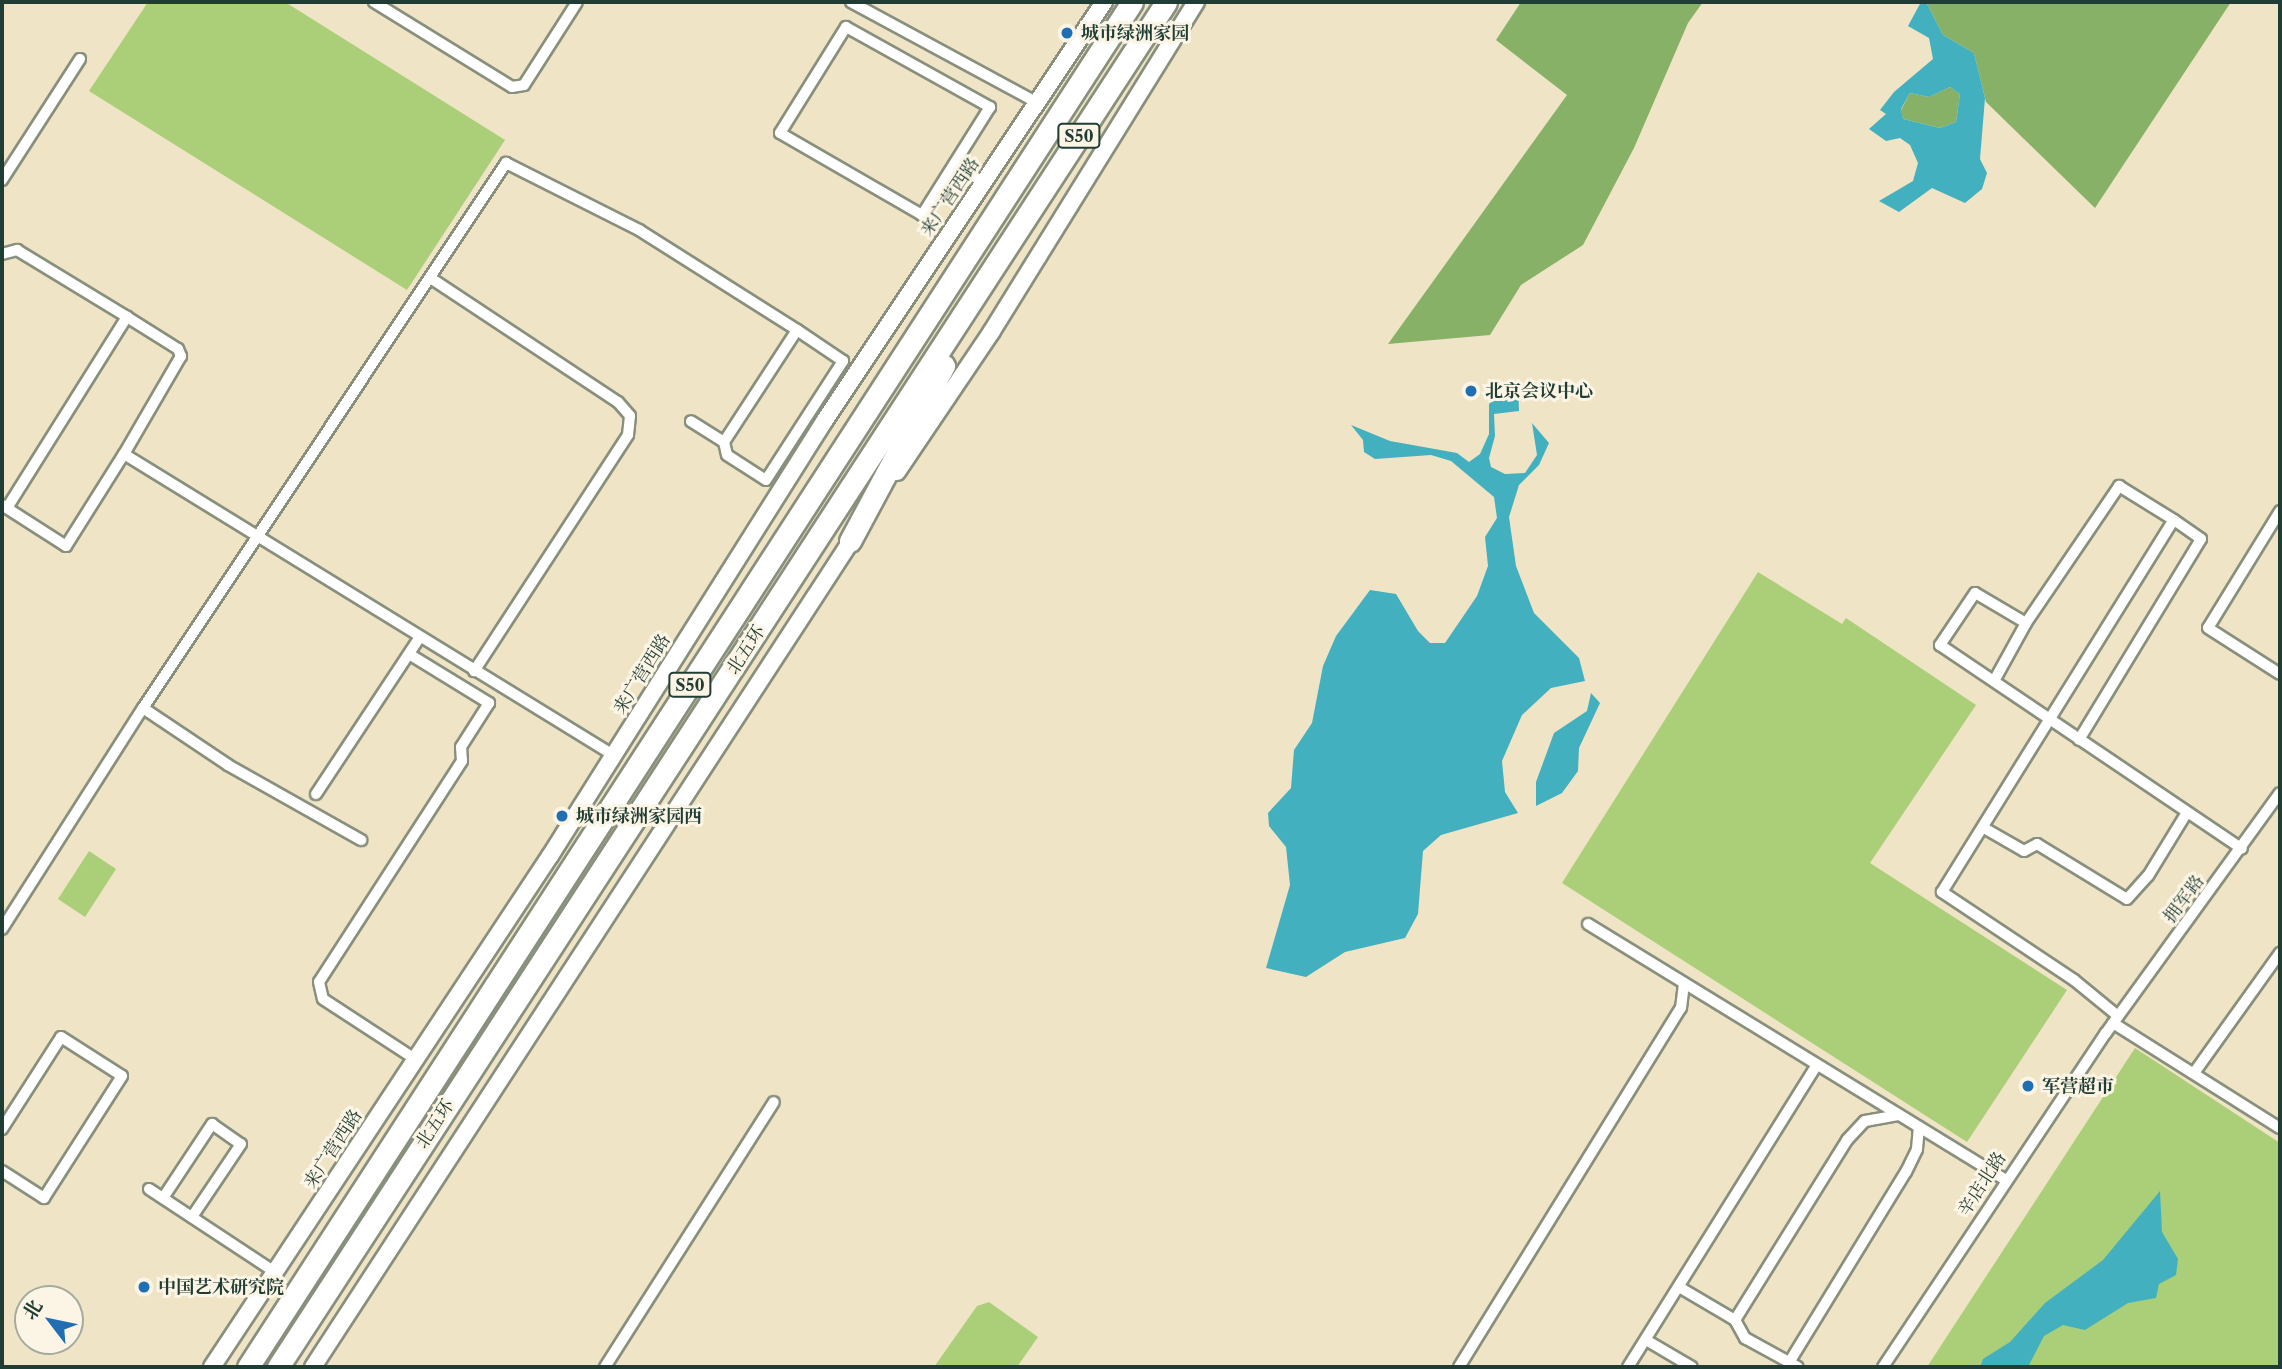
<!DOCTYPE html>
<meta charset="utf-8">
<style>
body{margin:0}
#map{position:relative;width:2282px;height:1369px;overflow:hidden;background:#f0e4c6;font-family:"Libre Caslon Text","Noto Serif SC",serif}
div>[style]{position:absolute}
.green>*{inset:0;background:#abce78}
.forest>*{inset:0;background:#88b168}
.water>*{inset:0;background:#42b0be}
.roads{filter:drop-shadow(2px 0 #88907d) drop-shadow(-2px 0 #88907d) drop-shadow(0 2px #88907d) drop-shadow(0 -2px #88907d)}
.street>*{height:10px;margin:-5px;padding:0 5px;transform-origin:5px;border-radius:5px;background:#fff}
.secondary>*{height:16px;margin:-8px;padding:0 8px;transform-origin:8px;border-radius:8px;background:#fff}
.highway>*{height:21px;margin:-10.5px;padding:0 10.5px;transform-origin:10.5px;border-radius:10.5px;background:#fff}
.dots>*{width:19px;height:19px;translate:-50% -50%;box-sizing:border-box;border:4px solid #fcf5e5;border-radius:50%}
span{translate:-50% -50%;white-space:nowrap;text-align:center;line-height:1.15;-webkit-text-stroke:6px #fcf5e5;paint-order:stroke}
.shield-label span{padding:2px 5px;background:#fcf5e5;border:2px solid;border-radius:5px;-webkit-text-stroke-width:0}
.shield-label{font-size:16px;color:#1f3d34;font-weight:700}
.poi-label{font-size:18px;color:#1f3d34;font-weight:700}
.left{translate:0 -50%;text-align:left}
.street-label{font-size:18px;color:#1f3d34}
.frame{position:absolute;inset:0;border:4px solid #1f3d34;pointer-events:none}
.north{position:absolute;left:14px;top:1285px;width:70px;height:70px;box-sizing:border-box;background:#fcf5e5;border:2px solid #a4ab9e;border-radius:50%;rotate:302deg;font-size:19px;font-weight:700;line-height:28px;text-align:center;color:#1f3d34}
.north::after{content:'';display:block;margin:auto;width:24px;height:32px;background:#1f6fb2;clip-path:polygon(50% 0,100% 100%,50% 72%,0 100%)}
</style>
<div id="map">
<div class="green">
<div style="clip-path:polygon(148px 2px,285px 2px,505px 140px,407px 290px,89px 91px)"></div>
<div style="clip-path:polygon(1758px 572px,1842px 624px,1846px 618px,1976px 705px,1870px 863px,2067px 990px,1967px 1142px,1562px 883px)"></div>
<div style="clip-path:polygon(89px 851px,116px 869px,85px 917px,58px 899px)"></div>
<div style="clip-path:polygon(2135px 1048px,2280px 1143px,2280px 1367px,1927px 1367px)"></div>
<div style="clip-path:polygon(989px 1302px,1038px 1337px,1017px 1367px,934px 1367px,977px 1306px)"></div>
</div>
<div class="forest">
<div style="clip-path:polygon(1521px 2px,1703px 2px,1688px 23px,1634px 148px,1583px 245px,1521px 285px,1490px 335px,1388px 344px,1567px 95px,1496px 40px)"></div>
<div style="clip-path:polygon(1926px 2px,2231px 2px,2095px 208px,1986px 102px,1974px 53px,1943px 35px)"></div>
<div style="clip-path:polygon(1950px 87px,1960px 94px,1956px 122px,1940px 128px,1903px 119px,1901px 110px,1910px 93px,1929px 97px)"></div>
</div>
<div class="water">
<div style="clip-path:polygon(evenodd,1921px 2px,1926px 2px,1943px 35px,1974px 53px,1985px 98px,1980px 159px,1987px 173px,1982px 189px,1965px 203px,1932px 188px,1899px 212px,1879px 201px,1913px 181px,1918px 163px,1910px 145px,1900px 138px,1886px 141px,1869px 129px,1886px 114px,1880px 110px,1894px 92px,1933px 59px,1929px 38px,1908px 26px,1921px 2px,1950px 87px,1960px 94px,1956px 122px,1940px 128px,1903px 119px,1901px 109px,1910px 93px,1929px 97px,1950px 87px)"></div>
<div style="clip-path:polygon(1518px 383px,1519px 411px,1494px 414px,1495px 436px,1489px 458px,1491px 467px,1505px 474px,1525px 473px,1537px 455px,1532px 423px,1549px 443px,1539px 465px,1519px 485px,1509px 517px,1516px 566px,1534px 613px,1579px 658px,1585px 681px,1551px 688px,1522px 715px,1502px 761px,1505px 792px,1518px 813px,1441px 835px,1423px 851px,1418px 914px,1405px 938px,1345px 952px,1306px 977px,1266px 968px,1290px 885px,1286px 847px,1269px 826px,1268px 813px,1291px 788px,1294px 750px,1312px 723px,1323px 666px,1336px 636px,1370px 590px,1396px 594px,1418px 631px,1430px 643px,1445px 643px,1477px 596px,1488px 566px,1485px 537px,1497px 518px,1494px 497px,1451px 461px,1431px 455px,1375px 459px,1364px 452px,1363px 440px,1351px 425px,1390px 441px,1457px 453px,1469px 462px,1480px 454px,1489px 434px,1489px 404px)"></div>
<div style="clip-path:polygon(1591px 693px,1600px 703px,1579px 748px,1578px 771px,1562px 793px,1536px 806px,1536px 782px,1554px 733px,1587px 711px)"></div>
<div style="clip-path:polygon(2160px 1191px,2162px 1232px,2178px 1259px,2176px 1275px,2159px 1284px,2156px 1298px,2128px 1303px,2085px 1330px,2063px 1325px,2044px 1336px,2028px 1367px,1980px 1367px,1983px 1359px,2010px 1342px,2045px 1303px,2103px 1260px)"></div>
</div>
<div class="roads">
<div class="street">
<div style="left:374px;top:2px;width:162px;rotate:31.6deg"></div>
<div style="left:512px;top:87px;width:12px;rotate:-9deg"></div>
<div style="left:524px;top:85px;width:98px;rotate:-57.4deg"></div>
<div style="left:851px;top:2px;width:210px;rotate:28.4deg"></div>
<div style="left:846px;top:27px;width:165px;rotate:29.1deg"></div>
<div style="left:990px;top:107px;width:128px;rotate:122.2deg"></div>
<div style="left:922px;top:215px;width:164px;rotate:-150deg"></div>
<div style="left:780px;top:133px;width:125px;rotate:-58.1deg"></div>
<div style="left:954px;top:165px;width:34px;rotate:30deg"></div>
<div style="left:2px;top:180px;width:144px;rotate:-57.2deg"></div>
<div style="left:2px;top:254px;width:16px;rotate:-15deg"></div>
<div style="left:17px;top:250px;width:129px;rotate:31.3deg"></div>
<div style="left:432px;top:279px;width:223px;rotate:33.5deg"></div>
<div style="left:618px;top:402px;width:18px;rotate:49deg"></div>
<div style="left:630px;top:416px;width:19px;rotate:96deg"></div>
<div style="left:628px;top:435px;width:282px;rotate:123.1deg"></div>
<div style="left:724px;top:442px;width:13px;rotate:77deg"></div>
<div style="left:727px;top:455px;width:46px;rotate:32.7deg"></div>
<div style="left:766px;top:480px;width:142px;rotate:-57.1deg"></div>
<div style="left:843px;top:361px;width:55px;rotate:-146deg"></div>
<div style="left:2px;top:505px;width:76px;rotate:32.6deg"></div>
<div style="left:66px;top:546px;width:109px;rotate:-57.8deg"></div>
<div style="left:124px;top:454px;width:574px;rotate:31.61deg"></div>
<div style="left:7px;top:508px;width:226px;rotate:-57.9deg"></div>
<div style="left:127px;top:317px;width:60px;rotate:32.1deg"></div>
<div style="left:178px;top:349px;width:8px;rotate:67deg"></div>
<div style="left:181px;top:356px;width:113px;rotate:120.2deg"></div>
<div style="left:2280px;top:511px;width:137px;rotate:121.6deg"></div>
<div style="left:2208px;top:628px;width:85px;rotate:32.6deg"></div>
<div style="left:2026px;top:623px;width:59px;rotate:-149.5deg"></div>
<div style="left:1975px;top:593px;width:63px;rotate:123.9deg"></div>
<div style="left:1940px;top:645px;width:364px;rotate:34deg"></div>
<div style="left:409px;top:654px;width:94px;rotate:31.5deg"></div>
<div style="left:489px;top:703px;width:52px;rotate:122.5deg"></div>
<div style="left:461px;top:747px;width:14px;rotate:86deg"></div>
<div style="left:462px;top:761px;width:263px;rotate:122.9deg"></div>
<div style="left:319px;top:982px;width:17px;rotate:77deg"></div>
<div style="left:323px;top:999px;width:110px;rotate:33.1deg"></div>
<div style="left:1994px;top:681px;width:66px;rotate:-61.1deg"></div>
<div style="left:2026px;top:623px;width:166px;rotate:-55.8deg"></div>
<div style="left:2119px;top:486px;width:65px;rotate:31.7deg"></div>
<div style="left:2174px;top:520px;width:33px;rotate:35deg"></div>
<div style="left:2201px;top:539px;width:235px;rotate:121.3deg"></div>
<div style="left:143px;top:708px;width:102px;rotate:33.8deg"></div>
<div style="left:228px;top:765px;width:153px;rotate:29.4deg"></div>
<div style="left:316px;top:794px;width:188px;rotate:-56.5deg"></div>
<div style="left:1984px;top:828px;width:46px;rotate:29.9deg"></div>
<div style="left:2024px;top:851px;width:15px;rotate:-28deg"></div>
<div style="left:2037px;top:844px;width:105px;rotate:31.4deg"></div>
<div style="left:2127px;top:899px;width:31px;rotate:-48deg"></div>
<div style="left:2148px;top:876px;width:73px;rotate:-58.5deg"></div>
<div style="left:1588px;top:924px;width:489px;rotate:31.5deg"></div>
<div style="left:2px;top:929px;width:262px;rotate:-57.5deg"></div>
<div style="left:143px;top:708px;width:655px;rotate:-56.33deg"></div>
<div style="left:506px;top:163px;width:149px;rotate:26.7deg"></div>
<div style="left:639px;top:230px;width:187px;rotate:32.3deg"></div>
<div style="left:797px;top:330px;width:134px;rotate:123.1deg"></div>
<div style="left:724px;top:442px;width:39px;rotate:-148deg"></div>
<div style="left:2118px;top:1016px;width:57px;rotate:-140.7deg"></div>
<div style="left:2074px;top:980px;width:159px;rotate:-146.3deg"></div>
<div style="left:1942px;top:892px;width:438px;rotate:-58.1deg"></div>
<div style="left:2113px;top:1023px;width:197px;rotate:32.2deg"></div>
<div style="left:2194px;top:1073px;width:148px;rotate:-54.4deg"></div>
<div style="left:2px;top:1129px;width:109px;rotate:-57.3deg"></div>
<div style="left:61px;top:1037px;width:72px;rotate:32.6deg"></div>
<div style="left:122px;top:1076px;width:145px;rotate:122.6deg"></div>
<div style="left:44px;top:1198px;width:50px;rotate:-147.3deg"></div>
<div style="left:149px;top:1189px;width:151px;rotate:33.4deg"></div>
<div style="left:163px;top:1198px;width:89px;rotate:-56.5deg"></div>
<div style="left:212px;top:1124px;width:35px;rotate:35deg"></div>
<div style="left:241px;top:1144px;width:88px;rotate:123.9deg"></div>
<div style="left:1679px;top:1287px;width:65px;rotate:30.5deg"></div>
<div style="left:1735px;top:1320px;width:21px;rotate:61deg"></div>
<div style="left:1745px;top:1338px;width:60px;rotate:28.7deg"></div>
<div style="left:1735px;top:1320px;width:212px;rotate:-58.1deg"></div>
<div style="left:1847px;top:1140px;width:26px;rotate:-47deg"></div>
<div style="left:1865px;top:1121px;width:35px;rotate:-10deg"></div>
<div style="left:1646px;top:1340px;width:53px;rotate:30.4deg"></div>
<div style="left:1790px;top:1361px;width:222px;rotate:-58.5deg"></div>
<div style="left:1906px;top:1172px;width:25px;rotate:-64deg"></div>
<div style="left:1917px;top:1149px;width:22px;rotate:-85deg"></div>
<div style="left:605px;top:1367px;width:314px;rotate:-57.5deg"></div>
<div style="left:1459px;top:1367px;width:422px;rotate:-58.3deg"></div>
<div style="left:1681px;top:1008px;width:25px;rotate:-83deg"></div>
<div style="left:1628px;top:1367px;width:356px;rotate:-58deg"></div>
<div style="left:1883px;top:1367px;width:402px;rotate:-56.3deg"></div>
<div style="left:2106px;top:1033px;width:296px;rotate:-54.1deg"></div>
</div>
<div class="secondary">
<div style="left:897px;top:472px;width:170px;rotate:-56deg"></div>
<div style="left:992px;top:331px;width:387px;rotate:-58.2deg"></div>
<div style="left:212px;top:1367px;width:613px;rotate:-56.52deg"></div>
<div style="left:550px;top:856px;width:515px;rotate:-57.76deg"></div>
<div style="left:825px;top:420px;width:503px;rotate:-56.28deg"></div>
<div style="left:313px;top:1367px;width:997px;rotate:-56.92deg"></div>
</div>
<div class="highway">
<div style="left:850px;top:541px;width:199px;rotate:-61.8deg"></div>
<div style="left:248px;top:1367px;width:1626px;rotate:-57.07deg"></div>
<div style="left:278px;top:1367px;width:1628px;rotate:-56.95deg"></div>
</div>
</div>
<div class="dots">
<div style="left:1067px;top:33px;background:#1f6fb2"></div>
<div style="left:1471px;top:391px;background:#1f6fb2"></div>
<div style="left:562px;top:816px;background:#1f6fb2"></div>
<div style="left:2028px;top:1086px;background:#1f6fb2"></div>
<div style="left:144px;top:1287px;background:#1f6fb2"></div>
</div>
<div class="shield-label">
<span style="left:1079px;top:136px">S50</span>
<span style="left:690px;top:685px">S50</span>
</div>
<div class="poi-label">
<span class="left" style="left:1081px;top:33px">城市绿洲家园</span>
<span class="left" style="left:1485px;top:391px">北京会议中心</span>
<span class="left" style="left:576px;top:816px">城市绿洲家园西</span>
<span class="left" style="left:2042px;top:1086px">军营超市</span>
<span class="left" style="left:158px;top:1287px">中国艺术研究院</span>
</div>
<div class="street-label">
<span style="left:950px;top:197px;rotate:-56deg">来广营西路</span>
<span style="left:746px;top:650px;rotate:-57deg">北五环</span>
<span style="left:642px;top:674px;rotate:-58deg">来广营西路</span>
<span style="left:2184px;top:899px;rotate:-53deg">拥军路</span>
<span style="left:435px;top:1124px;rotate:-57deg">北五环</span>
<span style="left:333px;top:1149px;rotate:-57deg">来广营西路</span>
<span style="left:1982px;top:1184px;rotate:-57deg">辛店北路</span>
</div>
<div class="frame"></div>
<div class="north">北</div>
</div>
